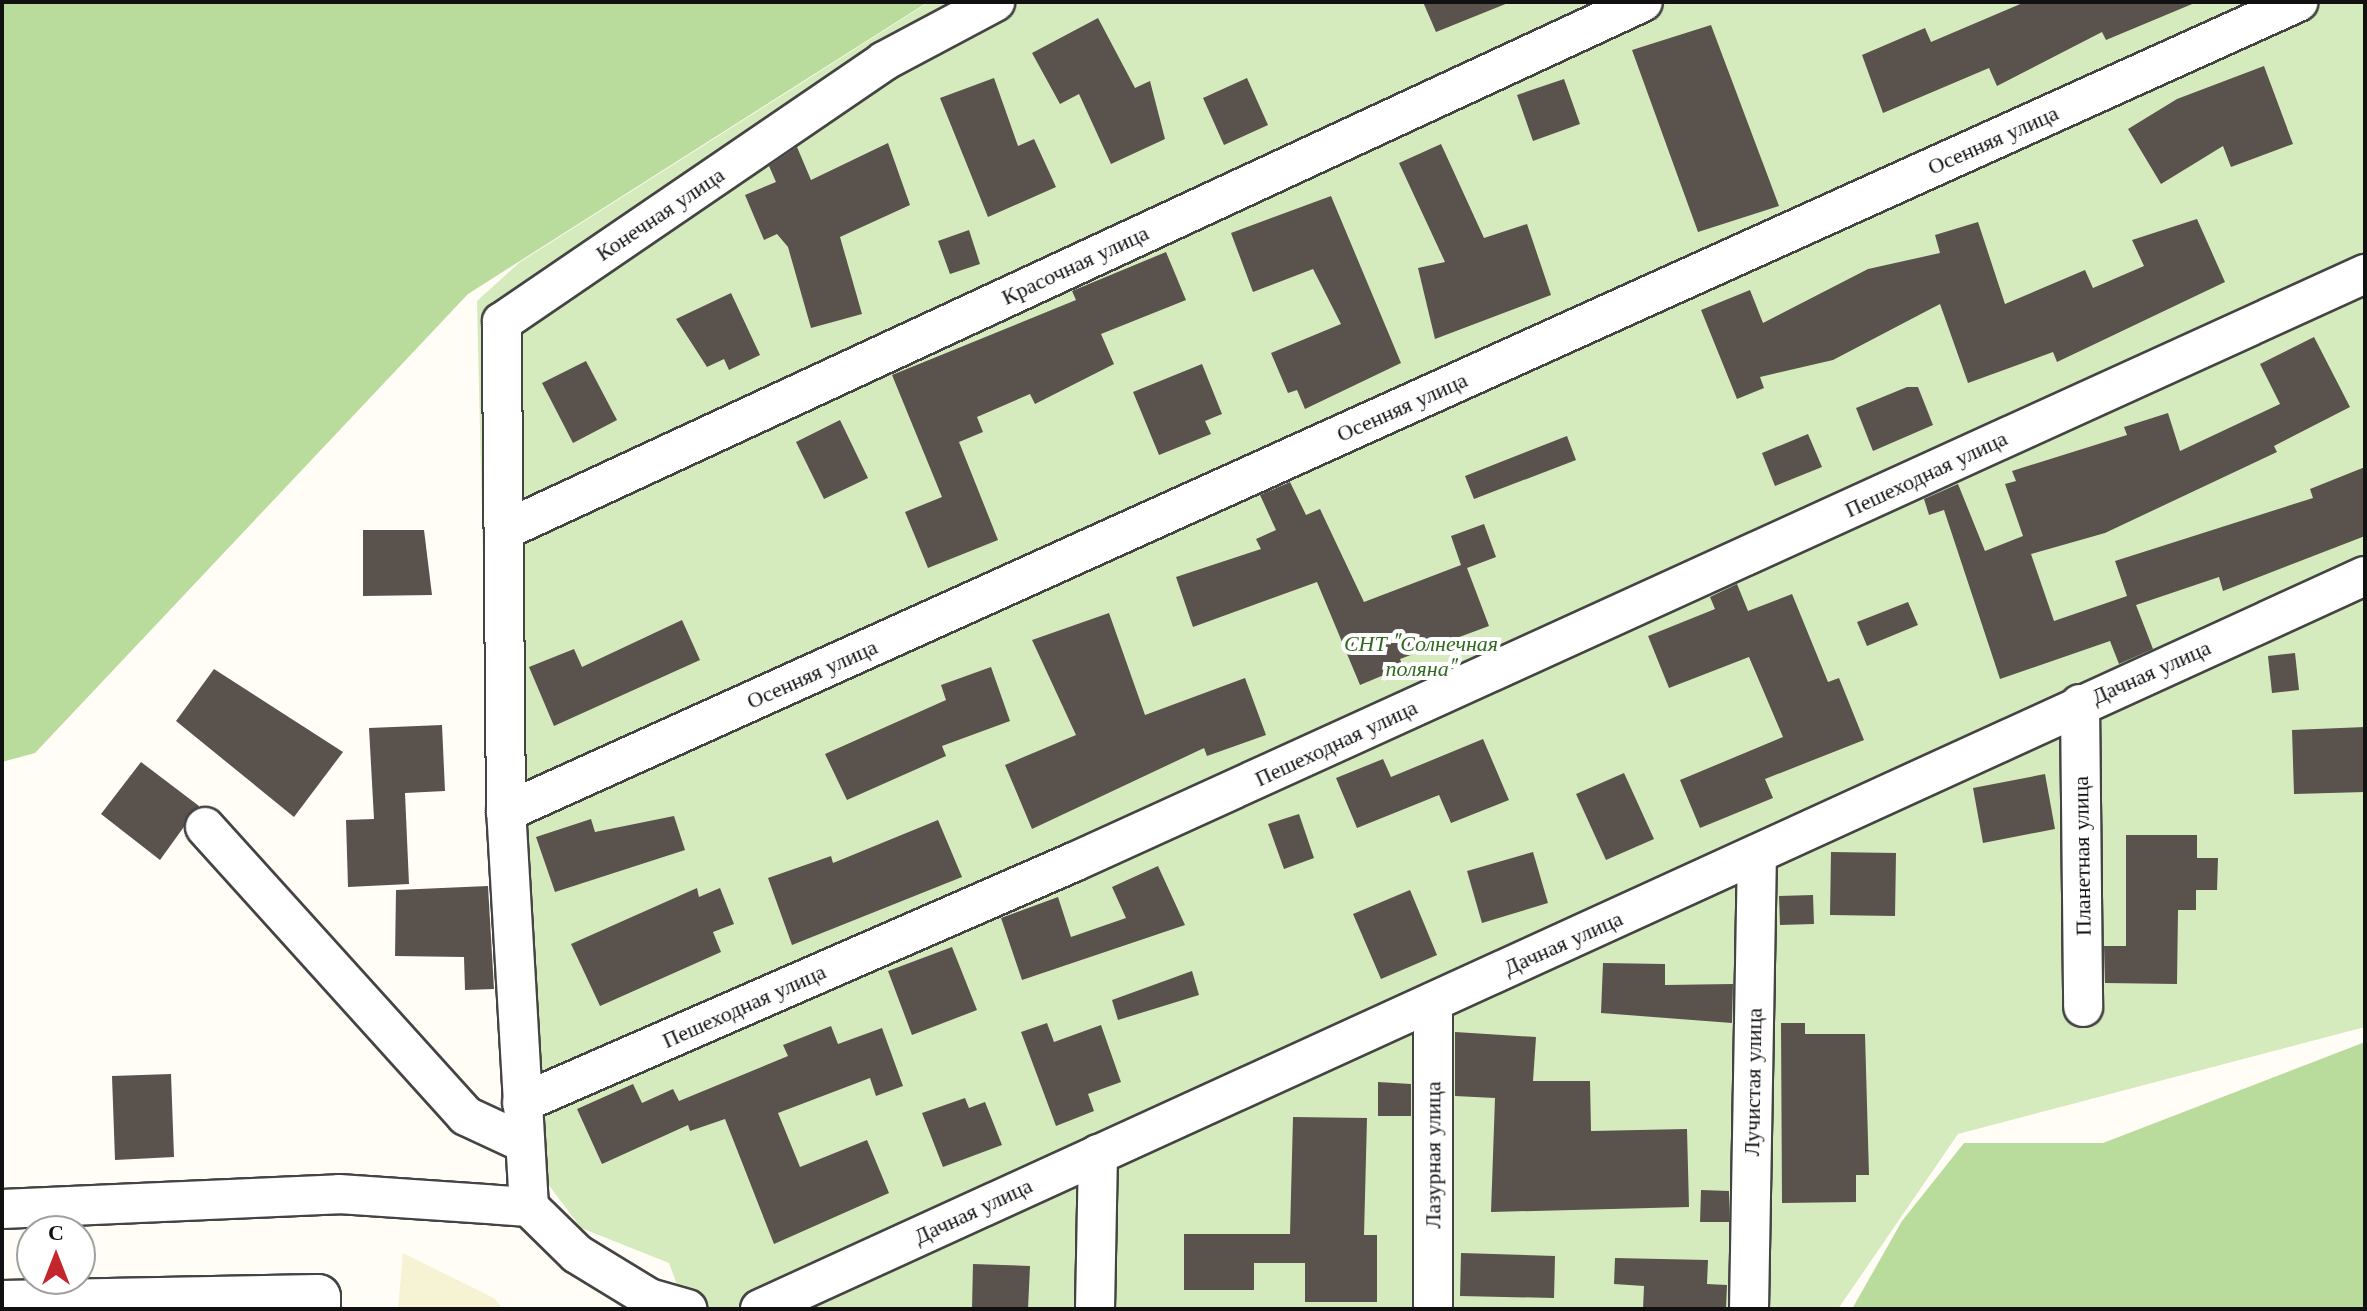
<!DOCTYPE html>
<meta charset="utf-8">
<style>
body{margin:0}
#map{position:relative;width:2367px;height:1311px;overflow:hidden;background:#fffdf5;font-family:"Libre Baskerville",serif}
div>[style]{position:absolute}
.farmland>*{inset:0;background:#f6f3d4}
.green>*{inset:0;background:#d5ebbd}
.forest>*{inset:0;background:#b9dc9c}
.building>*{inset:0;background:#5a524d}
.roads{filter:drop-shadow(2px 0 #444) drop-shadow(-2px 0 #444) drop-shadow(0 2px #444) drop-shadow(0 -2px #444)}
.minor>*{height:38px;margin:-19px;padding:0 19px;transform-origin:19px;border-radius:19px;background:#fff}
.tertiary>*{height:44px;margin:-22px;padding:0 22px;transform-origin:22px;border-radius:22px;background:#fff}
span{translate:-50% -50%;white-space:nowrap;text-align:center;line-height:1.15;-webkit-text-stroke:8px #fff;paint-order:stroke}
.street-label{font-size:22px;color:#111}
.park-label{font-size:22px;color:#2f6b1f;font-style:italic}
.frame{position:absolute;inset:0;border:4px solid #111;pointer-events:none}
.north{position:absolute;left:16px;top:1215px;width:80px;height:80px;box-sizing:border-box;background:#fff;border:2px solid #a0a0a0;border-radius:50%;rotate:0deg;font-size:22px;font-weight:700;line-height:32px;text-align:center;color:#111}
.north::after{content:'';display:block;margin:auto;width:28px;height:36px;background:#c4262e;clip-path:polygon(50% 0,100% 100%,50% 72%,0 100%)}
</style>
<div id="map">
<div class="farmland">
<div style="clip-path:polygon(403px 1253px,494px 1298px,503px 1309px,398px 1309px)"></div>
</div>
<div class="green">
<div style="clip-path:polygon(929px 2px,2365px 2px,2365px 1027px,1958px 1134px,1838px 1309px,686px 1309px,669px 1263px,581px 1228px,511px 1135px,488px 771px,477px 301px,520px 262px)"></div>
</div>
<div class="forest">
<div style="clip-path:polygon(2px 2px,928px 2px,468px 294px,35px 753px,2px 762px)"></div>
<div style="clip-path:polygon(2365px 1042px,2365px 1309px,1852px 1309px,1902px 1221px,1964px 1143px,2103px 1143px)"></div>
</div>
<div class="building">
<div style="clip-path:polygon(1423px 2px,1507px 2px,1508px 3px,1436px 32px)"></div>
<div style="clip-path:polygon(2025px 2px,2197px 2px,2106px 40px,2102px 32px,1997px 86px,1989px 68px,1883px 113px,1862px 55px,1925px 28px,1931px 42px)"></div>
<div style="clip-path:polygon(1098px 18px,1135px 88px,1150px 81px,1165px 139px,1111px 164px,1079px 94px,1060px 104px,1032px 53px)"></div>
<div style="clip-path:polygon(1711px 25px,1779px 206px,1698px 232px,1632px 50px)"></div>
<div style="clip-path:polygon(2264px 66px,2293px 144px,2231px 167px,2223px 146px,2161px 184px,2128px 129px,2177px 99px)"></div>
<div style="clip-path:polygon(994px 78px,1018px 146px,1034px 139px,1056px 187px,988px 217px,940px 98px)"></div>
<div style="clip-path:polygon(1247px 78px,1268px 125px,1224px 145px,1203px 98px)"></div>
<div style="clip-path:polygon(1564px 79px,1580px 124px,1533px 141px,1517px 95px)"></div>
<div style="clip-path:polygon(888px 143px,910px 205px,840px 237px,862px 314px,811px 328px,788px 247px,777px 234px,764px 240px,745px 195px,776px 182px,769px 166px,797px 147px,811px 180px)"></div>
<div style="clip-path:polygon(1441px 144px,1484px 238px,1527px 224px,1551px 295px,1435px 339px,1418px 268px,1445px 262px,1399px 163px)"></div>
<div style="clip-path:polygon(1331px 196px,1401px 363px,1305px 409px,1297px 390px,1288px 393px,1271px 353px,1341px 324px,1313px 269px,1253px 292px,1231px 233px)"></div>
<div style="clip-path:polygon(2197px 219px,2225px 282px,2057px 362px,2053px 352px,1968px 383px,1940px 304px,1833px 360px,1760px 377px,1764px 388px,1737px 399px,1701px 310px,1750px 290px,1763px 323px,1868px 269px,1940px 253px,1935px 235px,1978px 222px,2005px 304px,2085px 270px,2093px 288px,2144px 266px,2132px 240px)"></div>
<div style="clip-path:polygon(969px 230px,980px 264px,950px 274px,938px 241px)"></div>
<div style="clip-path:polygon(1166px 252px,1186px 300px,1101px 334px,1114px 364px,1035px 404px,1030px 394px,977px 417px,983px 432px,959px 442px,998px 540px,928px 568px,905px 512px,942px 497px,892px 375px,1076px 300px,1072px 291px)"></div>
<div style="clip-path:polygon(731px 293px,760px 355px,729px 370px,724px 359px,707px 367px,676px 319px)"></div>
<div style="clip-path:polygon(2314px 337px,2350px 407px,2274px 446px,2277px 452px,2105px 533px,2031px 554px,2054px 621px,2127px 596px,2115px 561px,2313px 498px,2310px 489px,2365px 467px,2365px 536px,2223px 591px,2219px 577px,2136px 605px,2153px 649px,2119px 664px,2110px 641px,2000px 679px,1944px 510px,1929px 515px,1924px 499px,1958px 484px,1985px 551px,2023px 536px,2005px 484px,2016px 481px,2012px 471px,2127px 435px,2124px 427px,2168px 413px,2180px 451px,2280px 404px,2260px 364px)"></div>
<div style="clip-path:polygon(586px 361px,617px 420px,573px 443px,542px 383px)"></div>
<div style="clip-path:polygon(1202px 364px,1222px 414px,1205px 421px,1211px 434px,1159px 455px,1133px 392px)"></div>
<div style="clip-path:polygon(1907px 387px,1918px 387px,1933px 425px,1873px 451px,1856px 408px)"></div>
<div style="clip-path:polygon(840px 420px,868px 478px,824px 499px,796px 442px)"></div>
<div style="clip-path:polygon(1808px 434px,1822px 467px,1775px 486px,1762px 453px)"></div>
<div style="clip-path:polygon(1567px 436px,1576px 460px,1474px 499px,1465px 476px)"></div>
<div style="clip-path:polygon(1290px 482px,1306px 515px,1320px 509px,1364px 602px,1461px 565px,1451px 536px,1484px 524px,1496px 557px,1467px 568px,1489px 626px,1400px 659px,1403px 667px,1360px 685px,1317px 582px,1193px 627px,1176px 577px,1261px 549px,1256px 539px,1276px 530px,1260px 495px)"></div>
<div style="clip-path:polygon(363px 530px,424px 530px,432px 595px,363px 596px)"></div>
<div style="clip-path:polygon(1737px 584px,1748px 611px,1792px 594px,1828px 682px,1839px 678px,1864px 740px,1765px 779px,1773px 798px,1700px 828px,1680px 780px,1783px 737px,1749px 657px,1669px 688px,1648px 636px,1715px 609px,1710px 597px)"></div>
<div style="clip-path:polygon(1908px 602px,1918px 625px,1867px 646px,1857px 622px)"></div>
<div style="clip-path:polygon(1109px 613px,1145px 715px,1245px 678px,1266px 735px,1207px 756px,1204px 748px,1032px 829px,1005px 765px,1076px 735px,1032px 640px)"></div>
<div style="clip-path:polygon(682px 620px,700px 660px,554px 726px,529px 667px,574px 649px,582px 667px)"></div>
<div style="clip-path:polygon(2295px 653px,2299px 690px,2272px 693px,2268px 656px)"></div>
<div style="clip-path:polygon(991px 667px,1010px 721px,942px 746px,946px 756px,847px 800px,825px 754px,946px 700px,941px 685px)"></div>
<div style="clip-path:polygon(214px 669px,343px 752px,294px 817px,176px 721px)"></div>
<div style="clip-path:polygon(442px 725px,445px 791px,405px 793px,409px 884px,348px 887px,346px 820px,374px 819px,369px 728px)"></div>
<div style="clip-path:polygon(2365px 727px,2365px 792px,2294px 794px,2292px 730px)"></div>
<div style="clip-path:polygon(1483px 739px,1509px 800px,1451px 823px,1439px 795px,1357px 828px,1336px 778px,1383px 759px,1391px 777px)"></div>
<div style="clip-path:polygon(141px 762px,199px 806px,160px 860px,101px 814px)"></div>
<div style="clip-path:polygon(1624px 773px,1654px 839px,1606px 860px,1576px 794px)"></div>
<div style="clip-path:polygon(2045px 774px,2055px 829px,1983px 843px,1973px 788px)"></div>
<div style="clip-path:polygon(1299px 814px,1314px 858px,1284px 869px,1268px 824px)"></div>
<div style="clip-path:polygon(674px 816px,685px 850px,555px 892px,536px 837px,591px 819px,595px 832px)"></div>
<div style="clip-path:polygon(938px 820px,962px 877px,792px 945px,768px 878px,831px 856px,833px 863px)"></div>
<div style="clip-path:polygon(2126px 835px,2197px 835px,2197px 858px,2218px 858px,2217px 890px,2196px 890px,2196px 910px,2178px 910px,2177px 984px,2105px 983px,2104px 946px,2126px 946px)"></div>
<div style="clip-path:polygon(1533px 852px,1548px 903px,1482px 923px,1467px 871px)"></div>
<div style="clip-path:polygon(1831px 852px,1896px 853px,1895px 916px,1830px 915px)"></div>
<div style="clip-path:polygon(1158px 866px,1185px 925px,1022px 980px,1001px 918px,1058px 897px,1071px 937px,1126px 918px,1112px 887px)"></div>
<div style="clip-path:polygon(488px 886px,494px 989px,465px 990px,464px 957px,395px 956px,396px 890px)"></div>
<div style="clip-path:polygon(697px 888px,699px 897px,720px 888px,734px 924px,713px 932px,721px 952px,600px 1006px,571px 944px)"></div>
<div style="clip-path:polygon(1410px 890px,1437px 955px,1381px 979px,1353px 914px)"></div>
<div style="clip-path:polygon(1813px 895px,1814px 924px,1780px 925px,1779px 896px)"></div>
<div style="clip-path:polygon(952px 947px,977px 1010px,912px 1035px,888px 971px)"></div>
<div style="clip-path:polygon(1603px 963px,1665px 964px,1665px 985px,1733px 984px,1732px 1023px,1601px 1013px)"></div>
<div style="clip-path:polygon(1192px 971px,1199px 995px,1118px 1020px,1112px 1000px)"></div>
<div style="clip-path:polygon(1047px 1023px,1054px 1042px,1101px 1025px,1121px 1082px,1088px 1094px,1094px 1111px,1056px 1126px,1021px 1032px)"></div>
<div style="clip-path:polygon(1781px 1023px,1805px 1023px,1805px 1034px,1865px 1034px,1869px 1175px,1856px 1175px,1856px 1202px,1782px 1203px)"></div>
<div style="clip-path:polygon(831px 1026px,838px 1044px,882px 1028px,903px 1086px,876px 1096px,870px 1078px,778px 1113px,800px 1167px,867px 1140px,889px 1193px,774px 1244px,725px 1119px,690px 1131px,688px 1125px,602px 1164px,577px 1109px,633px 1084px,642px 1103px,673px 1089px,679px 1101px,788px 1056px,783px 1045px)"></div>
<div style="clip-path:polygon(1455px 1032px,1536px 1037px,1533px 1081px,1590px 1081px,1591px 1131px,1687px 1129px,1689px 1207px,1491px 1212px,1495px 1098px,1455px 1096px)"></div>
<div style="clip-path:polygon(171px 1074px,174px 1157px,115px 1160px,112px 1076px)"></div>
<div style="clip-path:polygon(1378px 1082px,1411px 1084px,1411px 1116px,1378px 1116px)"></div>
<div style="clip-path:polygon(965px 1098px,969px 1108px,985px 1102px,1002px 1145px,943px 1167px,922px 1113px)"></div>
<div style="clip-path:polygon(1293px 1117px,1367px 1118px,1364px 1235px,1377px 1235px,1377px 1302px,1305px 1302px,1305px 1263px,1254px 1263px,1254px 1290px,1184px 1290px,1184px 1234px,1290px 1234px)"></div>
<div style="clip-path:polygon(1701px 1190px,1729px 1191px,1729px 1222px,1700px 1222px)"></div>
<div style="clip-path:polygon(1461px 1253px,1555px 1256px,1554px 1298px,1460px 1296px)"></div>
<div style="clip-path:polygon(1615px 1258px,1708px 1260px,1707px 1284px,1727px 1285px,1726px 1309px,1643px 1309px,1644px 1286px,1614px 1284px)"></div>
<div style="clip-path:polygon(973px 1264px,1030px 1266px,1028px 1309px,972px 1309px)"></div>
</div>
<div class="roads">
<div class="minor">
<div style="left:507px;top:529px;width:1252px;rotate:-24.89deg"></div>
<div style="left:2080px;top:704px;width:303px;rotate:89.4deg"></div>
<div style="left:506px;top:812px;width:1967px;rotate:-24.32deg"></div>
<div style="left:205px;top:827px;width:389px;rotate:47.9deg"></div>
<div style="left:466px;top:1116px;width:64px;rotate:25deg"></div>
<div style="left:522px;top:1103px;width:602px;rotate:-23.59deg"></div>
<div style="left:1074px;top:862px;width:1419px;rotate:-24.49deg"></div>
<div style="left:529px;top:1207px;width:396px;rotate:-93.3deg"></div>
<div style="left:506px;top:812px;width:490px;rotate:-90.5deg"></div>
<div style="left:502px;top:322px;width:463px;rotate:-34.3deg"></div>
<div style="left:884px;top:61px;width:126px;rotate:-28deg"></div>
<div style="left:529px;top:1207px;width:67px;rotate:44.4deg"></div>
<div style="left:577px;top:1254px;width:84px;rotate:31.4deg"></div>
<div style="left:649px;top:1298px;width:40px;rotate:16deg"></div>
<div style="left:2px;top:1209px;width:337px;rotate:-2.5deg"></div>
<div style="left:339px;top:1194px;width:190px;rotate:3.9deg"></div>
<div style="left:760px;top:1309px;width:1764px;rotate:-24.55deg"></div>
<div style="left:1095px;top:1309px;width:155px;rotate:-88.9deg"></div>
<div style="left:1433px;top:1309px;width:307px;rotate:-90deg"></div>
<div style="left:1749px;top:1309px;width:453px;rotate:-89deg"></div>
</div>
<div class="tertiary">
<div style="left:2px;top:1303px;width:316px;rotate:-1.1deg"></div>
<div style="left:318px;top:1297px;width:12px;rotate:90deg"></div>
</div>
</div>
<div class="street-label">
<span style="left:1993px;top:140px;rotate:-24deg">Осенняя улица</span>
<span style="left:660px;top:214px;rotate:-34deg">Конечная улица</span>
<span style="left:1075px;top:265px;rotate:-25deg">Красочная улица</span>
<span style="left:1402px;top:407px;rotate:-24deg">Осенняя улица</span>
<span style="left:1926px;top:474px;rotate:-25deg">Пешеходная улица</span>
<span style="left:2151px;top:672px;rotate:-24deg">Дачная улица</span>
<span style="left:812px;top:674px;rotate:-24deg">Осенняя улица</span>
<span style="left:1336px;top:743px;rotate:-25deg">Пешеходная улица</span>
<span style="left:2082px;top:856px;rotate:-91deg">Планетная улица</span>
<span style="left:1563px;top:943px;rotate:-24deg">Дачная улица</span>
<span style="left:744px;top:1006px;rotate:-24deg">Пешеходная улица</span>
<span style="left:1753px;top:1082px;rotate:-89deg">Лучистая улица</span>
<span style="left:1433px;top:1155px;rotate:-90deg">Лазурная улица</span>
<span style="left:973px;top:1211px;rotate:-25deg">Дачная улица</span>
</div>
<div class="park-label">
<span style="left:1421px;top:656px">СНТ "Солнечная<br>поляна"</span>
</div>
<div class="frame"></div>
<div class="north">С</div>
</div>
